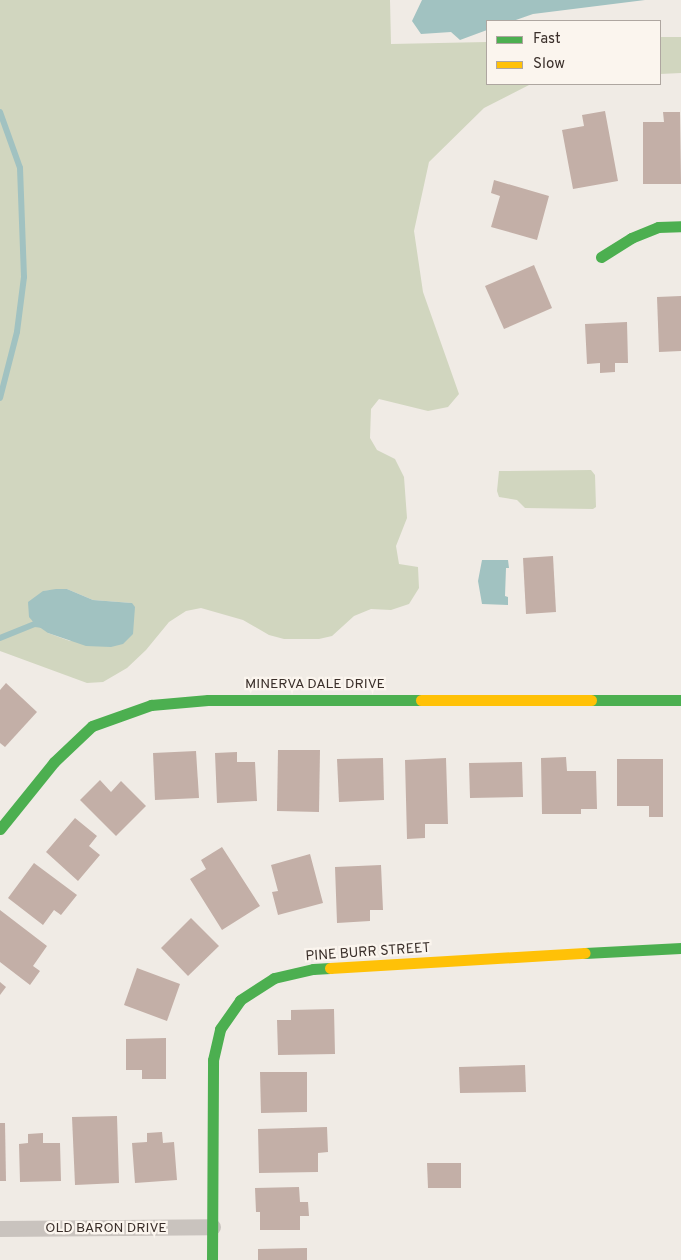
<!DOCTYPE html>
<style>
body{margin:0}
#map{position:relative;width:681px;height:1260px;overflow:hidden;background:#f0ebe5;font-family:Overpass,sans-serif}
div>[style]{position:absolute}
.green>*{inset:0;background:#d1d6bf}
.water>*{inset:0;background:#a1c2c1}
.stream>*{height:6px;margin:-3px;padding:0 3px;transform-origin:3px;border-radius:3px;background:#a1c2c1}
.building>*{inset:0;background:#c3afa7}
.street>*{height:16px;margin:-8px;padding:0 8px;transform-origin:8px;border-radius:8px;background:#c9c3be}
.fast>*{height:11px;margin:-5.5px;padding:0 5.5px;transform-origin:5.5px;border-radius:5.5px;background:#4caf50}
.slow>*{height:11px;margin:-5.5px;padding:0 5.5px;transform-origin:5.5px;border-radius:5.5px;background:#ffc107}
span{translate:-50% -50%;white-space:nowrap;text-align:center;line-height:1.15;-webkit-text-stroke:4.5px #fbf5ee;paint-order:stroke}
.street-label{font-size:14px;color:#3b302b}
.legend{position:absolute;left:486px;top:20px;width:175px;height:65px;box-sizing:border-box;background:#fbf5ee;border:1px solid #aea6a0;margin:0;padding:6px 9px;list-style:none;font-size:15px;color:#3b302b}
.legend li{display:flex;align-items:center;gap:10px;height:25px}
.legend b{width:25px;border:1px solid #aea6a0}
</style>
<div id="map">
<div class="green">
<div style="clip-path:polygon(evenodd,0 0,390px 0,391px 44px,487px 42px,487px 84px,531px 84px,484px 108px,429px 162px,414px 231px,423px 292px,459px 394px,448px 407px,428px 411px,379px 399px,371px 409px,370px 438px,377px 450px,395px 459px,404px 477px,407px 518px,396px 546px,399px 564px,418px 567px,419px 588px,409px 604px,391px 610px,371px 609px,354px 616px,332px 636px,319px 639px,284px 639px,269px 635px,243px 620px,201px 608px,186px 611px,169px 622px,146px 650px,127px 668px,103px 682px,87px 683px,0 651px,0 0,67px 589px,93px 600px,132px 603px,70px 641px,48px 633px,43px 591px,67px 589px)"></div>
<div style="clip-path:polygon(660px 37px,681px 37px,681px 73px,660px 74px)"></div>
<div style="clip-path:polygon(591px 470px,595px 475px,596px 507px,593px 509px,525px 508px,517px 500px,499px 497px,497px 491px,499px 471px)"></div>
</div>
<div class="water">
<div style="clip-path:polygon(422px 0,645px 0,533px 14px,513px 21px,487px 21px,487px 30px,460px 40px,451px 32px,421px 34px,412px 21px)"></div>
<div style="clip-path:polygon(482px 560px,508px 560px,509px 568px,506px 568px,505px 596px,508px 597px,508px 605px,482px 604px,478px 581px)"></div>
<div style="clip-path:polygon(56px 589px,67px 589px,93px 600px,132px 603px,135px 607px,133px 634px,123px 644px,111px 647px,86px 646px,48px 633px,35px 624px,29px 617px,28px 602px,43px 591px)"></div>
</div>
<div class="stream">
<div style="left:0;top:112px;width:59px;rotate:70.3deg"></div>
<div style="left:20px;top:168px;width:109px;rotate:87.9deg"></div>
<div style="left:24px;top:277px;width:55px;rotate:97.3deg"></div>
<div style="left:17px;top:332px;width:68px;rotate:104.4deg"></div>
<div style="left:0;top:638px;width:38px;rotate:-22deg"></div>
<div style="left:35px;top:624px;width:8px;rotate:7deg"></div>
</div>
<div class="building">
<div style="clip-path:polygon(605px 111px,618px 181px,573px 189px,562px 130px,584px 126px,582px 115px)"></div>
<div style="clip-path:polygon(663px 112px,680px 112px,681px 184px,643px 184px,643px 122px,664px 122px)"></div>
<div style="clip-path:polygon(494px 180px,549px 196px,537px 240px,491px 227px,500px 196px,491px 193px)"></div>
<div style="clip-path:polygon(534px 265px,552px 308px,504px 329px,485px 286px)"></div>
<div style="clip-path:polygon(681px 296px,681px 351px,659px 352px,657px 297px)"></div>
<div style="clip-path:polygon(627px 322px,628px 363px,615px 363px,615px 372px,600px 373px,600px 363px,587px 364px,585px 324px)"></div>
<div style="clip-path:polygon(553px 556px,556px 612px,526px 614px,523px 558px)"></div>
<div style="clip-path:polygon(6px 683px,37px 712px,5px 747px,0 743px,0 690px)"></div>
<div style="clip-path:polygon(278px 750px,320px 750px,319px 812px,277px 811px)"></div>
<div style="clip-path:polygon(196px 751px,199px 798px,155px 800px,153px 753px)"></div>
<div style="clip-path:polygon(237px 752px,237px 762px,255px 762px,257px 801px,217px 803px,215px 753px)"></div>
<div style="clip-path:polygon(566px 757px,567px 771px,596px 771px,597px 809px,581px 809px,581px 814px,542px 814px,541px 758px)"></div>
<div style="clip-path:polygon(383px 758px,384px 800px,339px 802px,337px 759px)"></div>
<div style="clip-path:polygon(446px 758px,448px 824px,425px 824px,425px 838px,407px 839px,405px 760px)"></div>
<div style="clip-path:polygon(617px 759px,663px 759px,663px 817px,649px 817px,649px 806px,617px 806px)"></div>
<div style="clip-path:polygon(522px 762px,523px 797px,470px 798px,469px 763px)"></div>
<div style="clip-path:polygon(100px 780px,111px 792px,121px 781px,146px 806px,116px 836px,80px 800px)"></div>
<div style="clip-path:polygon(75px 818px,97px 836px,89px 846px,100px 855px,78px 881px,46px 852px)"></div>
<div style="clip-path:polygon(222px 847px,260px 906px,222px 930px,190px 879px,206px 869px,201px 860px)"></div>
<div style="clip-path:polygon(310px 854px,323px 903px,278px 915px,272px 892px,278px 891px,271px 865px)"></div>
<div style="clip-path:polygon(34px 863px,77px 895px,61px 915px,54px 910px,43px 925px,8px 898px)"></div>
<div style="clip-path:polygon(381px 865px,383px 910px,370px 910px,370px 921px,337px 923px,335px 867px)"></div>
<div style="clip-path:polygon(0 910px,47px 946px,33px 966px,40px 971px,30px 985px,0 962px)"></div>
<div style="clip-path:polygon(191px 918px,219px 946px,188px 976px,161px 948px)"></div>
<div style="clip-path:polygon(137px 968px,180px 984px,167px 1021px,124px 1005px)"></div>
<div style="clip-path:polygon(0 982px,6px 987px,0 995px)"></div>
<div style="clip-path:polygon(334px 1009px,335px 1054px,278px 1055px,277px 1020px,291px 1020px,291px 1010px)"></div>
<div style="clip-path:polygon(166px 1038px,166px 1079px,142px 1079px,142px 1070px,126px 1070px,126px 1039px)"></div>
<div style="clip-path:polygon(525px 1065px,526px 1092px,460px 1093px,459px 1067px)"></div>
<div style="clip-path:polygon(260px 1072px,307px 1072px,307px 1112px,261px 1113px)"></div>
<div style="clip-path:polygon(117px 1116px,119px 1183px,75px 1185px,72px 1117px)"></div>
<div style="clip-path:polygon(0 1123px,5px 1123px,6px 1181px,0 1181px)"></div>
<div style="clip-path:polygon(327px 1127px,328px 1152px,318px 1153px,318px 1172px,259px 1173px,258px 1129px)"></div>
<div style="clip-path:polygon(162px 1132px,163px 1143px,174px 1142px,177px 1180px,135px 1183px,132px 1143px,147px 1142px,147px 1133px)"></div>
<div style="clip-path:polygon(43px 1133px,43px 1143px,60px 1143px,61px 1181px,20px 1182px,19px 1144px,28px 1143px,28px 1134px)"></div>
<div style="clip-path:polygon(427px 1163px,461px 1163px,461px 1188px,428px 1188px)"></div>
<div style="clip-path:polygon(299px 1187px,300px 1202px,308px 1202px,309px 1216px,300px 1216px,300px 1230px,260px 1230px,260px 1212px,256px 1212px,255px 1188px)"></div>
<div style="clip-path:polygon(307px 1248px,307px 1260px,258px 1260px,258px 1249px)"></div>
</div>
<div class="street">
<div style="left:0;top:1229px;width:213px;rotate:-0.5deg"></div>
</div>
<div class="fast">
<div style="left:601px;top:257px;width:36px;rotate:-32deg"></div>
<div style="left:631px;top:238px;width:29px;rotate:-22deg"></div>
<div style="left:658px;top:227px;width:23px;rotate:-2deg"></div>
<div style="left:591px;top:700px;width:90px"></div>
<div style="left:0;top:829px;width:86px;rotate:-51.1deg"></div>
<div style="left:54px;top:762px;width:52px;rotate:-43.5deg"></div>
<div style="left:92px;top:726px;width:63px;rotate:-19.6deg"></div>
<div style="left:151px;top:705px;width:57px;rotate:-5deg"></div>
<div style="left:208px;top:700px;width:213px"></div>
<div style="left:585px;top:953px;width:96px;rotate:-3deg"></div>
<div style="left:212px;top:1260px;width:200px;rotate:-89.7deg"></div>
<div style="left:213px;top:1060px;width:32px;rotate:-77deg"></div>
<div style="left:220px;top:1029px;width:35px;rotate:-55deg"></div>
<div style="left:240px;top:1000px;width:40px;rotate:-32.9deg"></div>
<div style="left:274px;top:978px;width:40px;rotate:-13deg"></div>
<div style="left:313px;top:969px;width:17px;rotate:-3deg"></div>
</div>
<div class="slow">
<div style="left:421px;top:700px;width:170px"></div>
<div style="left:330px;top:968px;width:255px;rotate:-3.4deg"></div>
</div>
<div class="street-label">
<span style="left:315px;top:685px">MINERVA DALE DRIVE</span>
<span style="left:368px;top:953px;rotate:-4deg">PINE BURR STREET</span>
<span style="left:106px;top:1229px">OLD BARON DRIVE</span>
</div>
<ul class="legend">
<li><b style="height:6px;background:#4caf50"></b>Fast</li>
<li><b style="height:6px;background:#ffc107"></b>Slow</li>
</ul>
</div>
